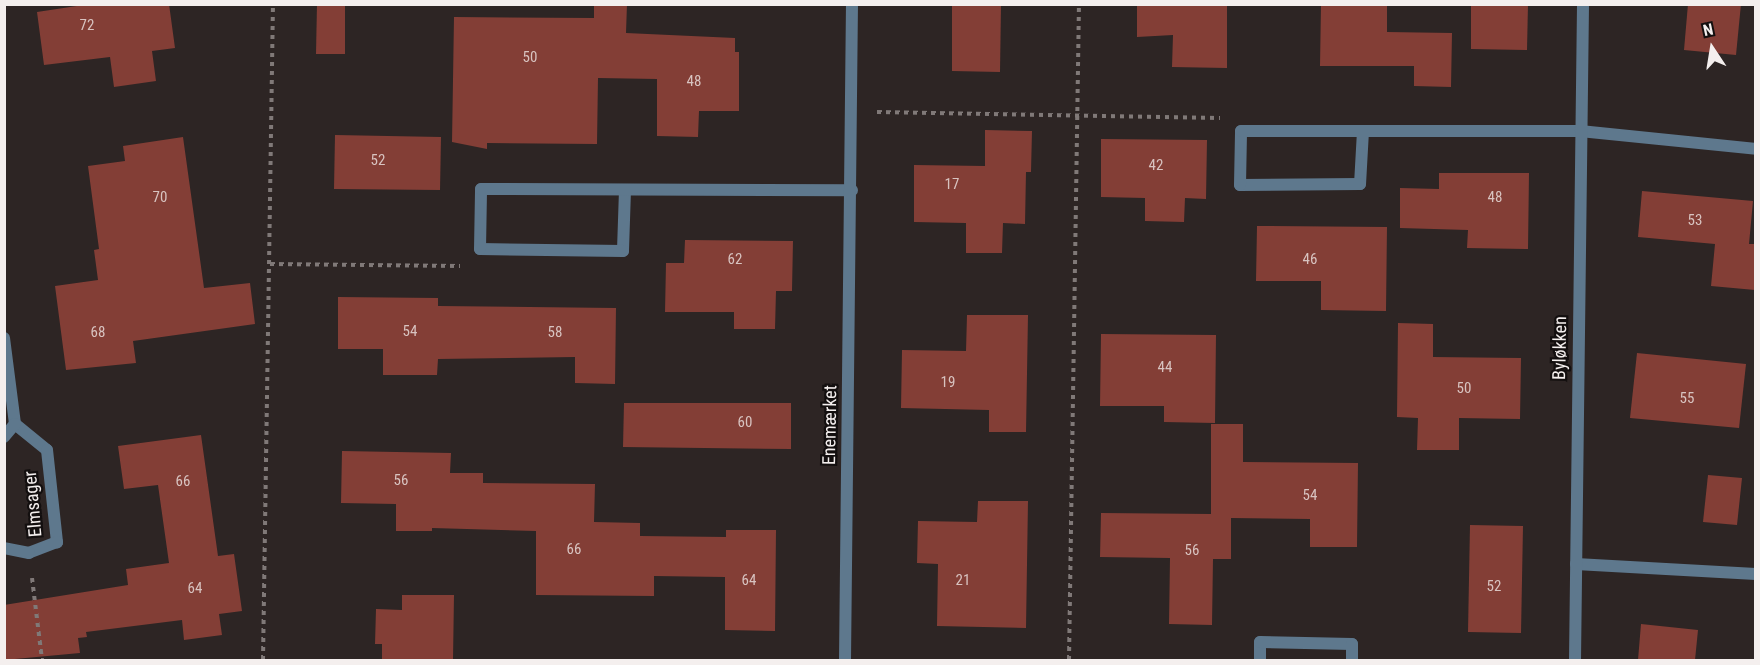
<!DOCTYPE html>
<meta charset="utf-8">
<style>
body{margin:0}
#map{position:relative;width:1760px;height:665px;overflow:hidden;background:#2d2524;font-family:"Roboto Condensed",sans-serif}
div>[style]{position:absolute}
.building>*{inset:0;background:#833e36}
.path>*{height:4px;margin-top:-2px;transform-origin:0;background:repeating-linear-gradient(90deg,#807978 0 4.5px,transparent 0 9px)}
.minor>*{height:12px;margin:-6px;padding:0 6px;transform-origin:6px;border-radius:6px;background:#5e788d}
span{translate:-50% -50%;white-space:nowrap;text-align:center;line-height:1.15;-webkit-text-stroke:4.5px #130f0f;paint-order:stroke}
.number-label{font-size:15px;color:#d8c3c0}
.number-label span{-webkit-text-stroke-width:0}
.street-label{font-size:18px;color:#f4efee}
.frame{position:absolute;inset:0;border:6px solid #f4efee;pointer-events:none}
.north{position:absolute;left:1682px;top:18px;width:60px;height:60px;-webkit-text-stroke:4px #130f0f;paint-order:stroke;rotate:348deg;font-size:16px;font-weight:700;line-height:24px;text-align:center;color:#f4efee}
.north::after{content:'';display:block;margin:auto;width:21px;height:27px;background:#f4efee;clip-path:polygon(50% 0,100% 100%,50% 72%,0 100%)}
</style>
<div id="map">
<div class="building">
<div style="clip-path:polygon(90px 4px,169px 4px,175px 48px,152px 51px,156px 81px,114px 87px,110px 57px,44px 65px,37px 12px)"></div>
<div style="clip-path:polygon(317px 4px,345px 4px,345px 54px,316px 54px)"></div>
<div style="clip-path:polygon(594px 4px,627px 4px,626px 33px,735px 38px,735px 52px,739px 52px,739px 111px,699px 111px,698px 137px,657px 136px,657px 79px,598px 78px,597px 144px,487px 143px,487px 149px,452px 142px,454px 17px,594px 18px)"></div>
<div style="clip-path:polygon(952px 4px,1001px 4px,1000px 72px,952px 71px)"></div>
<div style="clip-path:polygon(1137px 4px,1227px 4px,1227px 68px,1172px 67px,1173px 35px,1137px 37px)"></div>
<div style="clip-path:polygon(1321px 4px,1387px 4px,1387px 32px,1452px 33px,1451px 87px,1414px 86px,1414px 66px,1320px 66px)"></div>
<div style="clip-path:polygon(1471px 4px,1528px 4px,1527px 50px,1471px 49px)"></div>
<div style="clip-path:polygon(1688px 4px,1741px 4px,1736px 55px,1684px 50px)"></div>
<div style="clip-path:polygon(985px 130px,1032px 131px,1031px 172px,1026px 172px,1025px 224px,1003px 223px,1002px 253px,966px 253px,966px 223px,914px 222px,914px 165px,985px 166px)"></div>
<div style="clip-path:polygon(335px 135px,441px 137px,440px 190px,334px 189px)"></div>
<div style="clip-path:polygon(183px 137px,204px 288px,250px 283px,255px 324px,133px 341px,136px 363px,66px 370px,55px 286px,98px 280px,94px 250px,99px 249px,88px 166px,125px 161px,123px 146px)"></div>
<div style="clip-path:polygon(1101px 139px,1207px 140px,1206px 199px,1185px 198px,1184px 222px,1145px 221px,1145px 198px,1101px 197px)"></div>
<div style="clip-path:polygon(1439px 173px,1529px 173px,1528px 249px,1467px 248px,1468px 230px,1400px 228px,1400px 188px,1439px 189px)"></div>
<div style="clip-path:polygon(1642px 191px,1753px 201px,1749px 244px,1755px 244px,1755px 290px,1711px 286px,1715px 244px,1638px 237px)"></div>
<div style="clip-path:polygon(1257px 226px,1387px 227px,1386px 311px,1321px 310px,1321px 281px,1256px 281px)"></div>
<div style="clip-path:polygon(685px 240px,793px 241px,792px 291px,776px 291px,775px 329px,734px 329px,734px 312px,665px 312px,666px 263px,684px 263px)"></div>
<div style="clip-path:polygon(338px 297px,438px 298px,438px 306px,616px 308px,615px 384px,575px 383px,575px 357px,438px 359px,437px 375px,383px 375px,383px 349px,338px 349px)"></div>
<div style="clip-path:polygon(967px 315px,1028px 315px,1026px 432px,989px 432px,989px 410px,901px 408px,902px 350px,966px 351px)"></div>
<div style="clip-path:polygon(1398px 323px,1433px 324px,1433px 357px,1521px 358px,1520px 419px,1459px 418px,1459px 450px,1417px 450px,1418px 418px,1397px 417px)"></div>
<div style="clip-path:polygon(1101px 334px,1216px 335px,1215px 423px,1164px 422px,1164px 406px,1100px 406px)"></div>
<div style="clip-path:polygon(1637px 353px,1746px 364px,1739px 428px,1630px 418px)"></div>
<div style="clip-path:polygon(624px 403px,791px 403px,791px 449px,623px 447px)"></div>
<div style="clip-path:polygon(1211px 424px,1243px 424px,1243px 462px,1358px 463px,1357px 547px,1310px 547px,1310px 519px,1231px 518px,1231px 559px,1213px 559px,1212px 625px,1169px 624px,1170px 558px,1100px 557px,1101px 513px,1211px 514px)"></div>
<div style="clip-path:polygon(201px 435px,218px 556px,234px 554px,242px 611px,219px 614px,222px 635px,184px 640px,182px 620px,86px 632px,87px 637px,78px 638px,80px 653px,4px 660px,4px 605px,128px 585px,126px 569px,169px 563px,158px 485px,124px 489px,118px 446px)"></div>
<div style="clip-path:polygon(342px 451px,451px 453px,450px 473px,483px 473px,483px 483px,595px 484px,594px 522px,640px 523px,640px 536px,726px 537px,726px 530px,776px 530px,775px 631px,725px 630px,725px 577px,654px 576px,654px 596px,536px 595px,536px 531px,432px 528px,432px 531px,396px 531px,396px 504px,341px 503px)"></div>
<div style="clip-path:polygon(1708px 475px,1742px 478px,1737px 525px,1703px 522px)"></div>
<div style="clip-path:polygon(978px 501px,1028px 501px,1026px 628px,937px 626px,938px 564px,917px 563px,918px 521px,977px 522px)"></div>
<div style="clip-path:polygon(1470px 525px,1523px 526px,1521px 633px,1468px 632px)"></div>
<div style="clip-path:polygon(402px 595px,454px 595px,453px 660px,382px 660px,382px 644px,375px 644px,376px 609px,402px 610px)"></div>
<div style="clip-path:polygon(1641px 624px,1698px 630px,1695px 660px,1638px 660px)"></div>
</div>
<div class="path">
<div style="left:877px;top:112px;width:343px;rotate:1deg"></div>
<div style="left:270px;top:264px;width:190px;rotate:0.6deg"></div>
<div style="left:32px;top:578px;width:83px;rotate:83deg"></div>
<div style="left:263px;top:660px;width:656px;rotate:-89.13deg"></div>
<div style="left:1069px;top:660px;width:656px;rotate:-89.13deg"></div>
</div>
<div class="minor">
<div style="left:1363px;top:131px;width:53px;rotate:93.2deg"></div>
<div style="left:1360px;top:184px;width:120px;rotate:179.5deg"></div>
<div style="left:1240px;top:185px;width:54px;rotate:-88.9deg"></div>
<div style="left:1241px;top:131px;width:339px"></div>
<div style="left:1580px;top:131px;width:177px;rotate:5.8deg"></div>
<div style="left:625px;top:190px;width:61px;rotate:91.9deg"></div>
<div style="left:623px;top:251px;width:143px;rotate:-179.2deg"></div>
<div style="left:480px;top:249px;width:60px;rotate:-89deg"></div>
<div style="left:481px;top:189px;width:371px;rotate:0.2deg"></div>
<div style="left:4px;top:338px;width:87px;rotate:82.7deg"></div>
<div style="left:15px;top:424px;width:41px;rotate:39.1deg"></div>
<div style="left:47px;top:450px;width:93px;rotate:83.8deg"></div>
<div style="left:57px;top:542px;width:30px;rotate:159deg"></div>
<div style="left:29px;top:553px;width:25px;rotate:-169deg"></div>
<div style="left:4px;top:437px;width:17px;rotate:-50deg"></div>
<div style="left:1576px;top:564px;width:180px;rotate:3.2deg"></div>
<div style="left:845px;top:660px;width:656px;rotate:-89.39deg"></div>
<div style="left:1260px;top:660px;width:18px;rotate:-90deg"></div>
<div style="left:1260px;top:642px;width:92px;rotate:1.2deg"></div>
<div style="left:1352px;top:644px;width:16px;rotate:90deg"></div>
<div style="left:1575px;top:660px;width:656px;rotate:-89.3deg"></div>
</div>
<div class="number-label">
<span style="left:87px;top:26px">72</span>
<span style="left:530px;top:58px">50</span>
<span style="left:694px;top:82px">48</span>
<span style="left:378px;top:161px">52</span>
<span style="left:1156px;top:166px">42</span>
<span style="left:952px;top:185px">17</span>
<span style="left:160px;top:198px">70</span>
<span style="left:1495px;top:198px">48</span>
<span style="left:1695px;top:221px">53</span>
<span style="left:735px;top:260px">62</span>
<span style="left:1310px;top:260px">46</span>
<span style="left:410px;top:332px">54</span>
<span style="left:98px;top:333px">68</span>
<span style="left:555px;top:333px">58</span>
<span style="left:1165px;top:368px">44</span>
<span style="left:948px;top:383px">19</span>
<span style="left:1464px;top:389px">50</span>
<span style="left:1687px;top:399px">55</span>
<span style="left:745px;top:423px">60</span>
<span style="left:401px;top:481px">56</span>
<span style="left:183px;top:482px">66</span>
<span style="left:1310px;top:496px">54</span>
<span style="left:574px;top:550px">66</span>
<span style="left:1192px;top:551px">56</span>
<span style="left:749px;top:581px">64</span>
<span style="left:963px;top:581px">21</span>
<span style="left:1494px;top:587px">52</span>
<span style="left:195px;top:589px">64</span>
</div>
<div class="street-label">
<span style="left:1560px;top:348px;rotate:-89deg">Byløkken</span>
<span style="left:830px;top:425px;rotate:-89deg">Enemærket</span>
<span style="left:33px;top:504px;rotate:-95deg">Elmsager</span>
</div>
<div class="frame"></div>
<div class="north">N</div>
</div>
